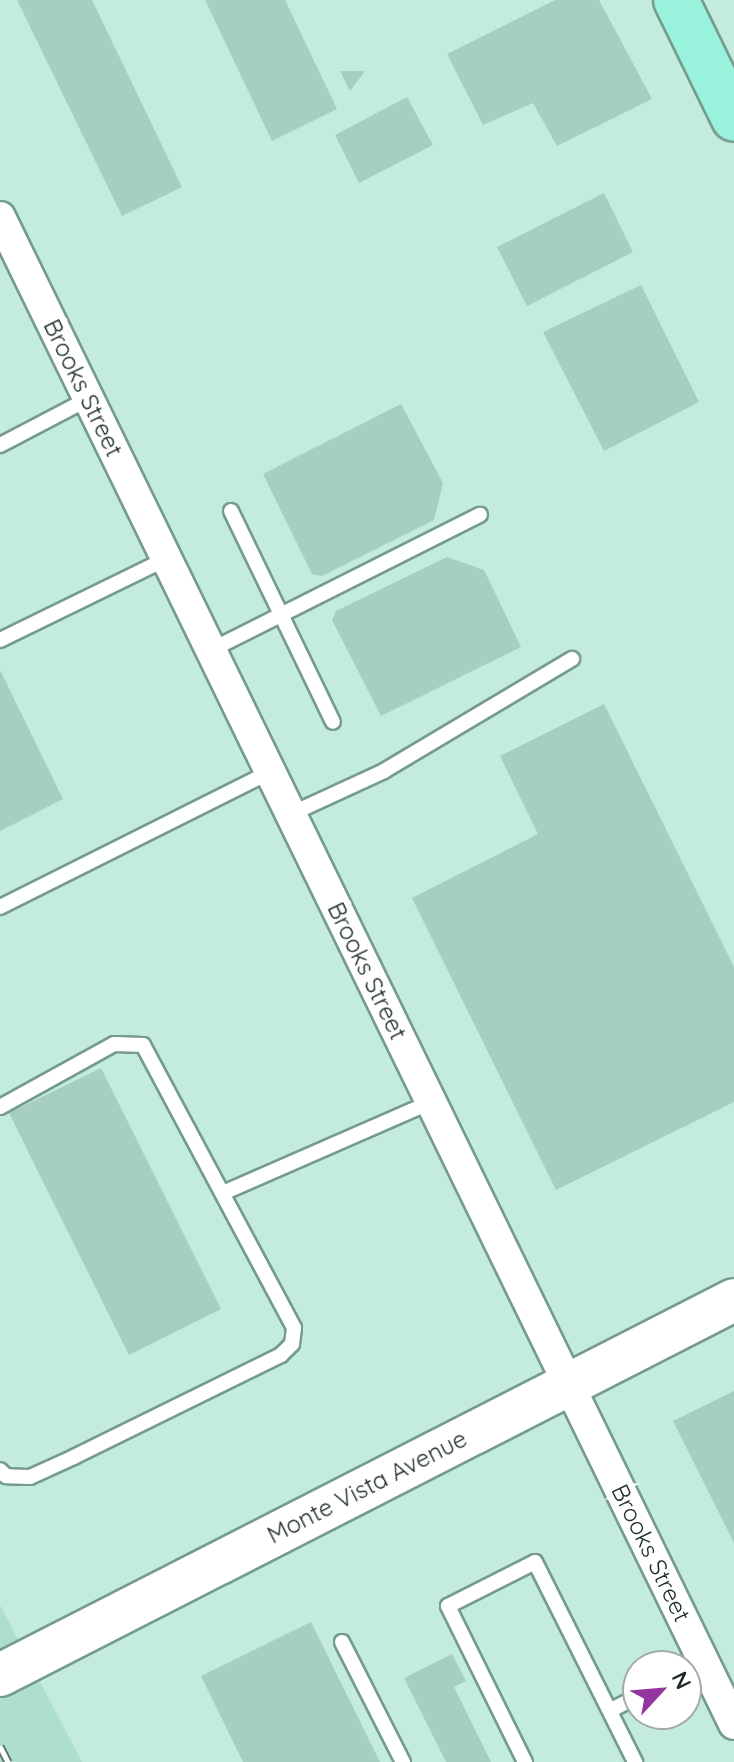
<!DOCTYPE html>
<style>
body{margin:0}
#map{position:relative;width:734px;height:1762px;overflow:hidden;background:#c3ecde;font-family:Quicksand,sans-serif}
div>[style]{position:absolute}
.built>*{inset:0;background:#aeded0}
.building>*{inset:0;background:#a6cec1}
.roads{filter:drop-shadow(2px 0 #759b8f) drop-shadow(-2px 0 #759b8f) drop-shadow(0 2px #759b8f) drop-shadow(0 -2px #759b8f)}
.service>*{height:14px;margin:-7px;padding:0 7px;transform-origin:7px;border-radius:7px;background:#fff}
.minor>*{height:30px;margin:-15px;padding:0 15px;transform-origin:15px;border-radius:15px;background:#fff}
.secondary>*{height:42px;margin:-21px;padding:0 21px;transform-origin:21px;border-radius:21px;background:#fff}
.primary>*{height:44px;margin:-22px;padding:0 22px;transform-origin:22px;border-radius:22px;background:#98f2dc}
.rail>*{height:9px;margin-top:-4.5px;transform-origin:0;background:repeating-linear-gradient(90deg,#fff 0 18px,#5e776f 0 36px);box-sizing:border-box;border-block:2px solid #5e776f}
span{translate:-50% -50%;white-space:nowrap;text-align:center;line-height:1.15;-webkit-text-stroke:7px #fff;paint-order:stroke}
.street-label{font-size:24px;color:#1c2b27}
.north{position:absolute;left:622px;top:1650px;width:80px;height:80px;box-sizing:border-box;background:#fff;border:2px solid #a4aaa9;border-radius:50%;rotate:64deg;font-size:22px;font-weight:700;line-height:32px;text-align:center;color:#1c2b27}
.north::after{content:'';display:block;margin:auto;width:28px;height:36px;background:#94369f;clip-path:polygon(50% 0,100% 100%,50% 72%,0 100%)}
</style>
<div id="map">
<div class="built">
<div style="clip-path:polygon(0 1605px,59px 1718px,82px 1762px,0 1762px)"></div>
</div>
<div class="building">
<div style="clip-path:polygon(17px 0,92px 0,182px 187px,122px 216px)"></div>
<div style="clip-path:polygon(205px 0,285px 0,337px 109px,272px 141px)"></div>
<div style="clip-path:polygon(555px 0,599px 0,652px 99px,557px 146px,533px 103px,483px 125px,447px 54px)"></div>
<div style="clip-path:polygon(340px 71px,365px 71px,350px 91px)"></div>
<div style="clip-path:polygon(407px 97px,433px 145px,359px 183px,335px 135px)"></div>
<div style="clip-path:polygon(604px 193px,633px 252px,527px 306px,497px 247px)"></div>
<div style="clip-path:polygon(641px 285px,699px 402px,604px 451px,543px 332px)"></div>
<div style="clip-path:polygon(401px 404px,443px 483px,434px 520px,322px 576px,312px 574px,263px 474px)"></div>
<div style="clip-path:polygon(447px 557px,484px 570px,521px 647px,381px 716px,332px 620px,336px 611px)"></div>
<div style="clip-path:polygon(0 670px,63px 799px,0 831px)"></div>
<div style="clip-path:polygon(604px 704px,734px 967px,734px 1102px,556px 1190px,412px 898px,538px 834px,500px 756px)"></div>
<div style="clip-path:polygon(101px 1068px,221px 1309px,129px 1355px,9px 1113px)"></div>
<div style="clip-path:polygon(734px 1391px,734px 1543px,673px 1421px)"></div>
<div style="clip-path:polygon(311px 1622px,380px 1762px,243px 1762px,201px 1676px)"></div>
<div style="clip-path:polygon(452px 1654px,466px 1681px,454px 1687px,491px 1762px,446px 1762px,404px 1678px)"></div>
</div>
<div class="roads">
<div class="service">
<div style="left:0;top:445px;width:99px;rotate:-27.6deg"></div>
<div style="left:231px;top:511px;width:234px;rotate:64.2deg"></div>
<div style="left:0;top:640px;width:185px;rotate:-26deg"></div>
<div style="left:211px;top:650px;width:301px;rotate:-26.7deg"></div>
<div style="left:291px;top:814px;width:102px;rotate:-24.8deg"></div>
<div style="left:384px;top:771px;width:219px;rotate:-30.8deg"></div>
<div style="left:0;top:907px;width:302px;rotate:-26.6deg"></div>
<div style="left:0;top:1107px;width:130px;rotate:-28.9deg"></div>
<div style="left:114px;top:1044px;width:29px;rotate:2deg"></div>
<div style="left:143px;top:1045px;width:321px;rotate:61.9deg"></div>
<div style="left:294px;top:1328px;width:16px;rotate:97deg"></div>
<div style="left:292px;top:1344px;width:16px;rotate:135deg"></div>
<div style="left:281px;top:1355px;width:231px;rotate:153.8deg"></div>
<div style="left:74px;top:1457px;width:48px;rotate:155.6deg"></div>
<div style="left:30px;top:1477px;width:24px;rotate:-178deg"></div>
<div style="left:6px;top:1476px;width:8px;rotate:-135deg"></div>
<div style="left:225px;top:1192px;width:225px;rotate:-23.6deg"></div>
<div style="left:342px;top:1642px;width:135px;rotate:63.1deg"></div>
<div style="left:686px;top:1672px;width:20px;rotate:-27deg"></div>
<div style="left:611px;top:1710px;width:30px;rotate:-27deg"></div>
<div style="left:525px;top:1762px;width:174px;rotate:-116.3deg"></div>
<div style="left:448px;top:1606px;width:97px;rotate:-26.8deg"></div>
<div style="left:535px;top:1562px;width:224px;rotate:63.4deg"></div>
</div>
<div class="minor">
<div style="left:0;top:217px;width:1676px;rotate:64.03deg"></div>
</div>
<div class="secondary">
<div style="left:0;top:1675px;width:824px;rotate:-27.06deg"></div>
</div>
<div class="primary">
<div style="left:676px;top:0;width:132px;rotate:64deg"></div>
</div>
</div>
<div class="rail">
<div style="left:0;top:1746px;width:18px;rotate:63deg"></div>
</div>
<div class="street-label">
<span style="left:83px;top:388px;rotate:64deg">Brooks Street</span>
<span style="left:367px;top:971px;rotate:64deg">Brooks Street</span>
<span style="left:367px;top:1487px;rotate:-27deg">Monte Vista Avenue</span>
<span style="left:651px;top:1553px;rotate:64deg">Brooks Street</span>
</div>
<div class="north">N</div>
</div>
